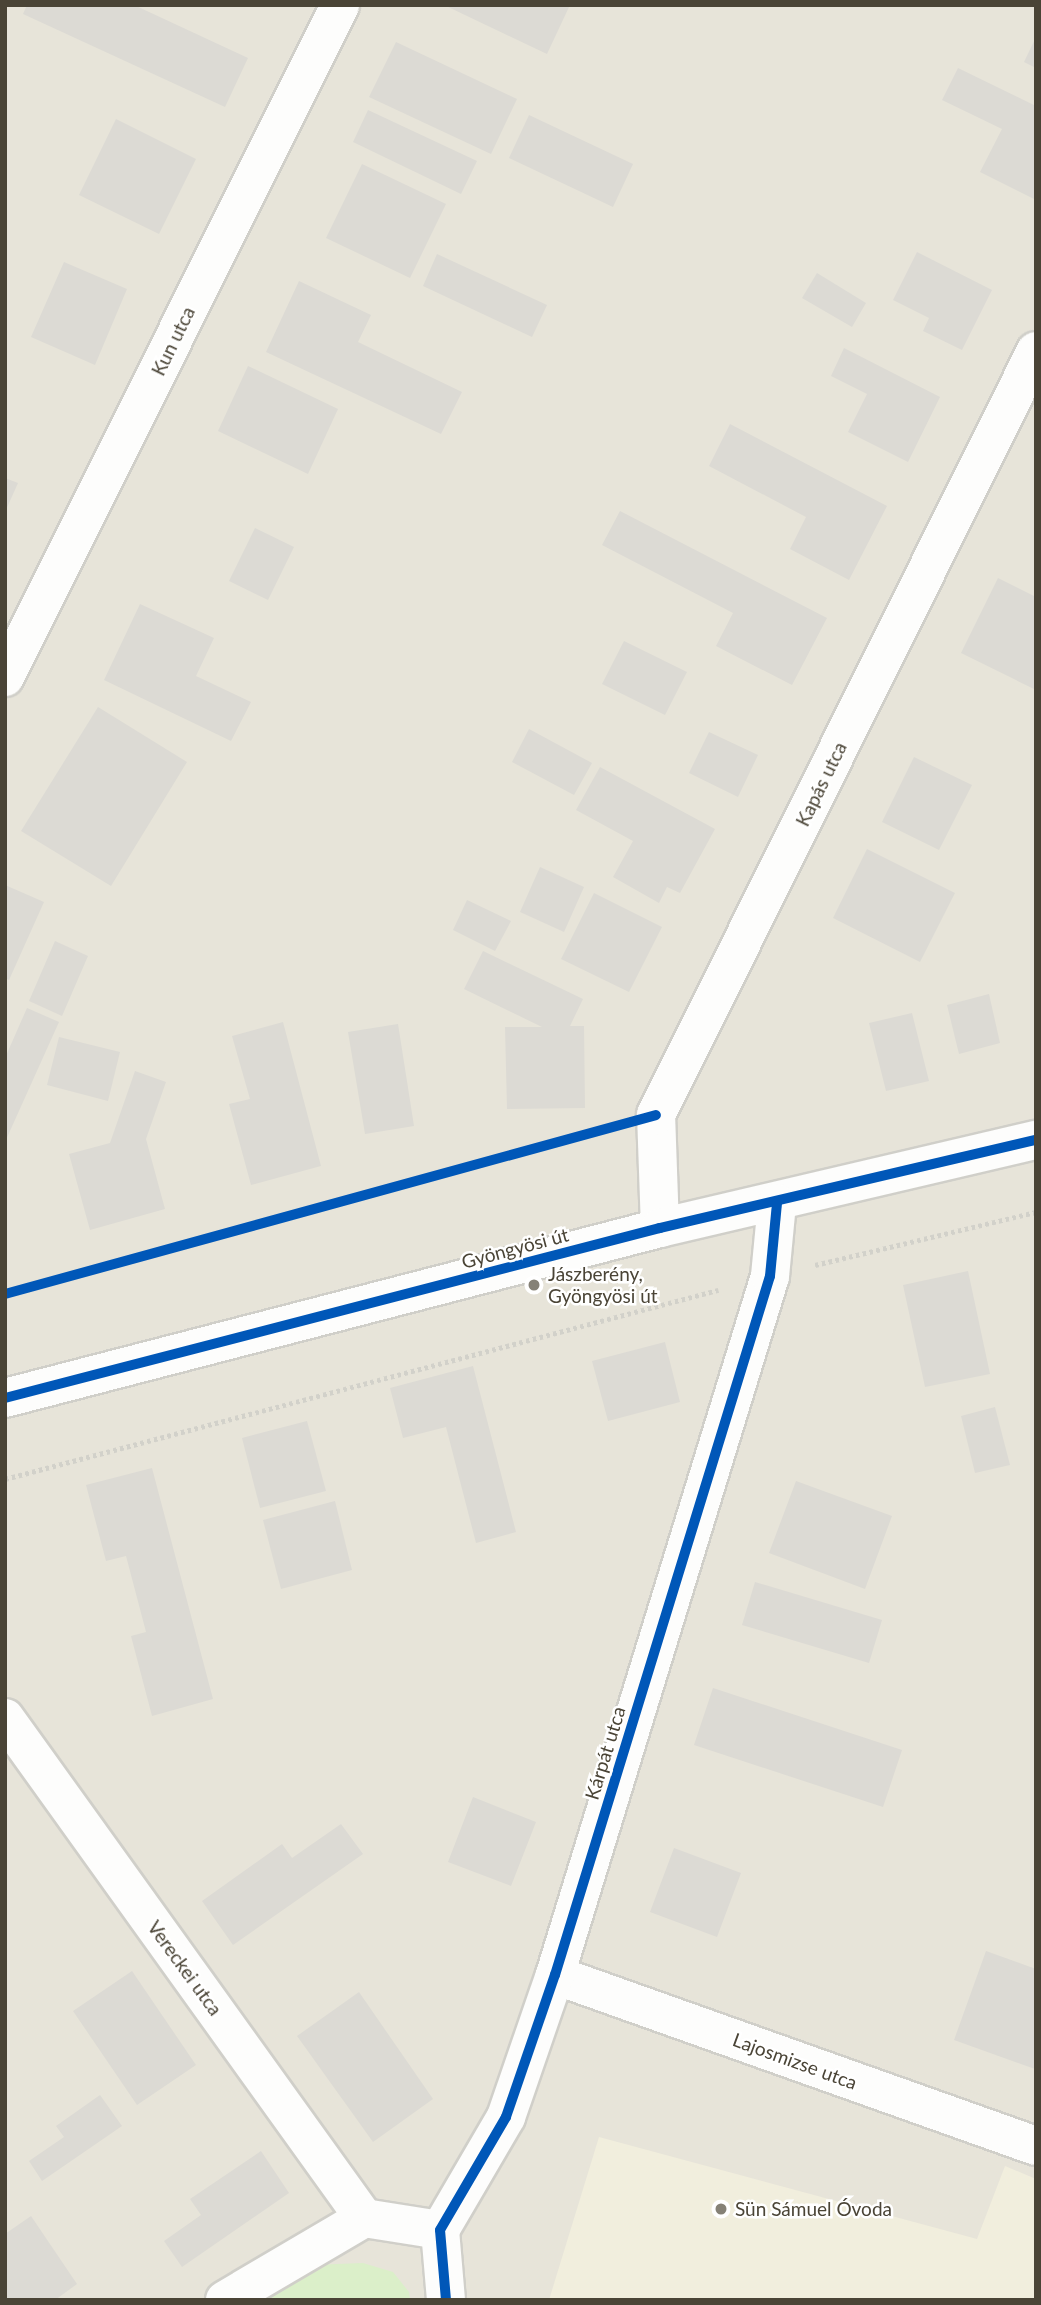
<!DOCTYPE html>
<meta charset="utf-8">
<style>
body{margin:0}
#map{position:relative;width:1041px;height:2305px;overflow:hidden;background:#f2f1ec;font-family:Lato,sans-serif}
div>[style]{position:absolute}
.residential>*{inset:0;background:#e7e4d9}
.education>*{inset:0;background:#f1eedd}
.green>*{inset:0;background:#dbefc9}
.building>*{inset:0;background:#dcdad4}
.path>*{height:4.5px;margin-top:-2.25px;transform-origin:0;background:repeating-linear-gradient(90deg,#d2d1ca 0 3.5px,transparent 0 7px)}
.roads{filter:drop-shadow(2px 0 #d0cfc9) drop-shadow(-2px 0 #d0cfc9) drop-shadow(0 2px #d0cfc9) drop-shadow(0 -2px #d0cfc9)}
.minor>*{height:38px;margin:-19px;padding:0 19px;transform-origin:19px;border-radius:19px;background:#fdfdfc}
.cycleway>*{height:10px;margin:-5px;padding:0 5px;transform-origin:5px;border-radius:5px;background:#0057b8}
.dots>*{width:19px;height:19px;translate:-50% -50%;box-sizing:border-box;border:4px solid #fff;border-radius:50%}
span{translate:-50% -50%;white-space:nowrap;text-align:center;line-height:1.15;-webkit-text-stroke:5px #fff;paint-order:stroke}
.street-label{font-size:19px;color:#4a4436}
.poi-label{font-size:19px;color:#4a4436}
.left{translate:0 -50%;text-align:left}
.frame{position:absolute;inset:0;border:7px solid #4a4436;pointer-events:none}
</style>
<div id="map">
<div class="residential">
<div style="clip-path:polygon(5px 5px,1036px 5px,1036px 2300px,5px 2300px)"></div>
</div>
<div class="education">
<div style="clip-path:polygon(599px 2137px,977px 2239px,1005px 2166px,1036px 2179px,1036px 2300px,549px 2300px)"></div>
</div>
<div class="green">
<div style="clip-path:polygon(363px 2263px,393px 2272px,409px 2292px,410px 2300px,258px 2300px,312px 2265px)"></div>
</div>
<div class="building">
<div style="clip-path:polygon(27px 5px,134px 5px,248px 58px,225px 107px,23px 14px)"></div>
<div style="clip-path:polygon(444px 5px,566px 5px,569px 7px,547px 54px)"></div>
<div style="clip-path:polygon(1036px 37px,1036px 68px,1024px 62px)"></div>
<div style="clip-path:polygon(396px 42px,517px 99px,491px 154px,369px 97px)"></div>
<div style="clip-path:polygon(958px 68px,1036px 106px,1036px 200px,980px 172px,1002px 129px,942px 100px)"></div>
<div style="clip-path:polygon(368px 110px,477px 161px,461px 194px,353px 142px)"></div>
<div style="clip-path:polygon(529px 115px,633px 164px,613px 207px,509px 158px)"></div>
<div style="clip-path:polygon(116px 119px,196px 159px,159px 234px,79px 195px)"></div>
<div style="clip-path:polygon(362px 164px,446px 204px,410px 278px,326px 238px)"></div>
<div style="clip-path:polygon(917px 252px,992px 290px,962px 350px,923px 331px,929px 318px,893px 300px)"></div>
<div style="clip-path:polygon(437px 254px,547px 305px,532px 337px,423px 286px)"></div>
<div style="clip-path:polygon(64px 262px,127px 289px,95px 365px,31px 337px)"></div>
<div style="clip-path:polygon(817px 273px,866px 303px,852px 327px,802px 298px)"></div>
<div style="clip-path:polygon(299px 281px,371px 315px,358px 342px,462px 392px,441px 434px,266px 352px)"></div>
<div style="clip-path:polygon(844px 348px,940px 397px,908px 462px,848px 432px,867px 394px,831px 376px)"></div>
<div style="clip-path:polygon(248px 366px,338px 409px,308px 474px,218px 431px)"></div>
<div style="clip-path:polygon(730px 424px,887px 506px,849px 580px,790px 549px,806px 517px,709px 466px)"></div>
<div style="clip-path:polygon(5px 478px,18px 483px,5px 512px)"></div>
<div style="clip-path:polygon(620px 511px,827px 618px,792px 685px,716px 646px,733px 613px,602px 545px)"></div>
<div style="clip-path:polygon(255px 528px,294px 547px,268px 600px,229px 581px)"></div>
<div style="clip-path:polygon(998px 578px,1036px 597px,1036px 690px,961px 653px)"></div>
<div style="clip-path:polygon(140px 604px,214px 638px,196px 676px,251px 702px,231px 741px,104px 680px)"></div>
<div style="clip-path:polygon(624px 641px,687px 672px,665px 715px,602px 684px)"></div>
<div style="clip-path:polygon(98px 707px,187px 762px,111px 886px,21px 831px)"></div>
<div style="clip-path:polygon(529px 729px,592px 763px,574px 795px,512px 762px)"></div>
<div style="clip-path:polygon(709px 732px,758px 755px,738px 797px,689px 773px)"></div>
<div style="clip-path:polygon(914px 757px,972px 785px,939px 850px,882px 822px)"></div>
<div style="clip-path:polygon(600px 767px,715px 829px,680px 893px,667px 887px,659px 903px,613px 877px,633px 841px,576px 810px)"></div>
<div style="clip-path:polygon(867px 849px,955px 893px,920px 962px,833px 918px)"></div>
<div style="clip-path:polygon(540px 867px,584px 887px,564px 932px,520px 912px)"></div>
<div style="clip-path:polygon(5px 885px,44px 902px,9px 980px,5px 978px)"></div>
<div style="clip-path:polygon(594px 893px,662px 927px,629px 992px,561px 959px)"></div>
<div style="clip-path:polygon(467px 900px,511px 921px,495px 951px,453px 930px)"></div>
<div style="clip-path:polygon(55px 941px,88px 956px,62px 1016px,29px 1001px)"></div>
<div style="clip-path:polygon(483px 951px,583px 999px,570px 1026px,584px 1026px,585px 1108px,507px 1109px,505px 1027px,542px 1027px,464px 989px)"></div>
<div style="clip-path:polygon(989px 994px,1000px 1043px,959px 1054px,947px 1005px)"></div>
<div style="clip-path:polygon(27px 1008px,59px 1022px,5px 1142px,5px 1058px)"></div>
<div style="clip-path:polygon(912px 1013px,929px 1081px,886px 1091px,869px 1023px)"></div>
<div style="clip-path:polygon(283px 1022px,321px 1166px,251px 1185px,229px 1104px,250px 1099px,232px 1036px)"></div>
<div style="clip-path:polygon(398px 1024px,414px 1126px,365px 1134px,348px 1032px)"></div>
<div style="clip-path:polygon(59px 1037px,120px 1052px,108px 1101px,47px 1085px)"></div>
<div style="clip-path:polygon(135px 1071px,166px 1082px,146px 1139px,165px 1209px,90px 1230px,69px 1154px,110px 1143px)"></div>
<div style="clip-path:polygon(968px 1271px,990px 1374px,925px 1387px,903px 1285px)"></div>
<div style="clip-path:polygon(665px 1342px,680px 1402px,608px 1421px,592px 1361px)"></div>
<div style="clip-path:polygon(473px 1366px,516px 1532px,476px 1543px,446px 1427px,403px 1438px,390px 1388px)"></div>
<div style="clip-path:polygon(995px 1407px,1010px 1465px,975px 1473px,961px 1416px)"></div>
<div style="clip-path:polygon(307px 1421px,326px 1491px,260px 1508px,242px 1438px)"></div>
<div style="clip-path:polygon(152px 1468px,213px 1699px,152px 1716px,131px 1636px,146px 1632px,126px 1556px,106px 1561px,86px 1485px)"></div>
<div style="clip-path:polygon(796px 1481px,892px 1516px,865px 1589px,769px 1553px)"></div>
<div style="clip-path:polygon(335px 1501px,352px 1570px,281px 1589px,263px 1520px)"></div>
<div style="clip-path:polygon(755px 1582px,882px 1620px,869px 1663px,742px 1625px)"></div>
<div style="clip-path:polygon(713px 1688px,902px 1750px,883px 1807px,694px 1745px)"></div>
<div style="clip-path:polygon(473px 1797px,536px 1822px,511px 1886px,448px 1862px)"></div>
<div style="clip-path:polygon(341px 1824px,363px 1854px,233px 1945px,202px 1901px,282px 1844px,292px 1858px)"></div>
<div style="clip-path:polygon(674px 1848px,741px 1873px,717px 1937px,650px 1912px)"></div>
<div style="clip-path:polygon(986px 1951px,1036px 1969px,1035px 2069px,954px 2040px)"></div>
<div style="clip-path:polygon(132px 1971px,196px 2065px,137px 2105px,73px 2011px)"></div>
<div style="clip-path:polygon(359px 1992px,433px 2099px,373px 2142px,297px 2036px)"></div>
<div style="clip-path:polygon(100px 2095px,122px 2126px,42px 2181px,29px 2161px,64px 2137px,56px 2126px)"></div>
<div style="clip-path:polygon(261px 2151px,289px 2193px,182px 2267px,164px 2241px,201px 2215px,190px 2199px)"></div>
<div style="clip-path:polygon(31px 2216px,77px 2284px,55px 2300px,5px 2300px,5px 2234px)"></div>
</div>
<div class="path">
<div style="left:815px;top:1265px;width:227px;rotate:-13.5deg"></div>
<div style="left:5px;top:1479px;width:738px;rotate:-14.85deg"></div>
</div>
<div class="roads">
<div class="minor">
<div style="left:5px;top:677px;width:751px;rotate:-63.5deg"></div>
<div style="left:660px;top:1228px;width:113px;rotate:-92deg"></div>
<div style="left:656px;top:1115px;width:853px;rotate:-63.56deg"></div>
<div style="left:5px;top:1398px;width:677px;rotate:-14.55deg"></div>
<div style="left:660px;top:1228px;width:386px;rotate:-13.2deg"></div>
<div style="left:5px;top:1718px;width:616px;rotate:54.32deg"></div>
<div style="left:555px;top:1975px;width:510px;rotate:19.57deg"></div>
<div style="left:225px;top:2300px;width:161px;rotate:-30.5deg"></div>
<div style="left:364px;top:2218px;width:77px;rotate:9deg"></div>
<div style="left:446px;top:2300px;width:70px;rotate:-94.9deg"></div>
<div style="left:440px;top:2230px;width:131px;rotate:-59.7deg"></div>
<div style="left:506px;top:2117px;width:150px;rotate:-71deg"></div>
<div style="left:555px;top:1975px;width:731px;rotate:-72.9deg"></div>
<div style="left:770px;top:1276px;width:73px;rotate:-84.5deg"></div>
</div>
</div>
<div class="cycleway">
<div style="left:5px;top:1294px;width:675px;rotate:-15.37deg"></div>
<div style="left:5px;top:1398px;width:677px;rotate:-14.55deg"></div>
<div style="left:660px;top:1228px;width:386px;rotate:-13.2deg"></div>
<div style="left:446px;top:2300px;width:70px;rotate:-94.9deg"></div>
<div style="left:440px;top:2230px;width:131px;rotate:-59.7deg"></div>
<div style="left:506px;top:2117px;width:150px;rotate:-71deg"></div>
<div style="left:555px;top:1975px;width:731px;rotate:-72.9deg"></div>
<div style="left:770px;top:1276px;width:73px;rotate:-84.5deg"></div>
</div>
<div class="dots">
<div style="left:534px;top:1285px;background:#858176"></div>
<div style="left:721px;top:2209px;background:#858176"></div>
</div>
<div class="street-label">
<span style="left:173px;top:341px;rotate:-64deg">Kun utca</span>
<span style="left:821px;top:784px;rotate:-64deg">Kapás utca</span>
<span style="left:515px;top:1248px;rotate:-15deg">Gyöngyösi út</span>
<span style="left:605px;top:1753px;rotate:-73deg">Kárpát utca</span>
<span style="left:185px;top:1968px;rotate:54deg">Vereckei utca</span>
<span style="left:795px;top:2061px;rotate:20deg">Lajosmizse utca</span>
</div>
<div class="poi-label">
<span class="left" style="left:548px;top:1285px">Jászberény,<br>Gyöngyösi út</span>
<span class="left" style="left:735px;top:2209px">Sün Sámuel Óvoda</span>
</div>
<div class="frame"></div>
</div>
